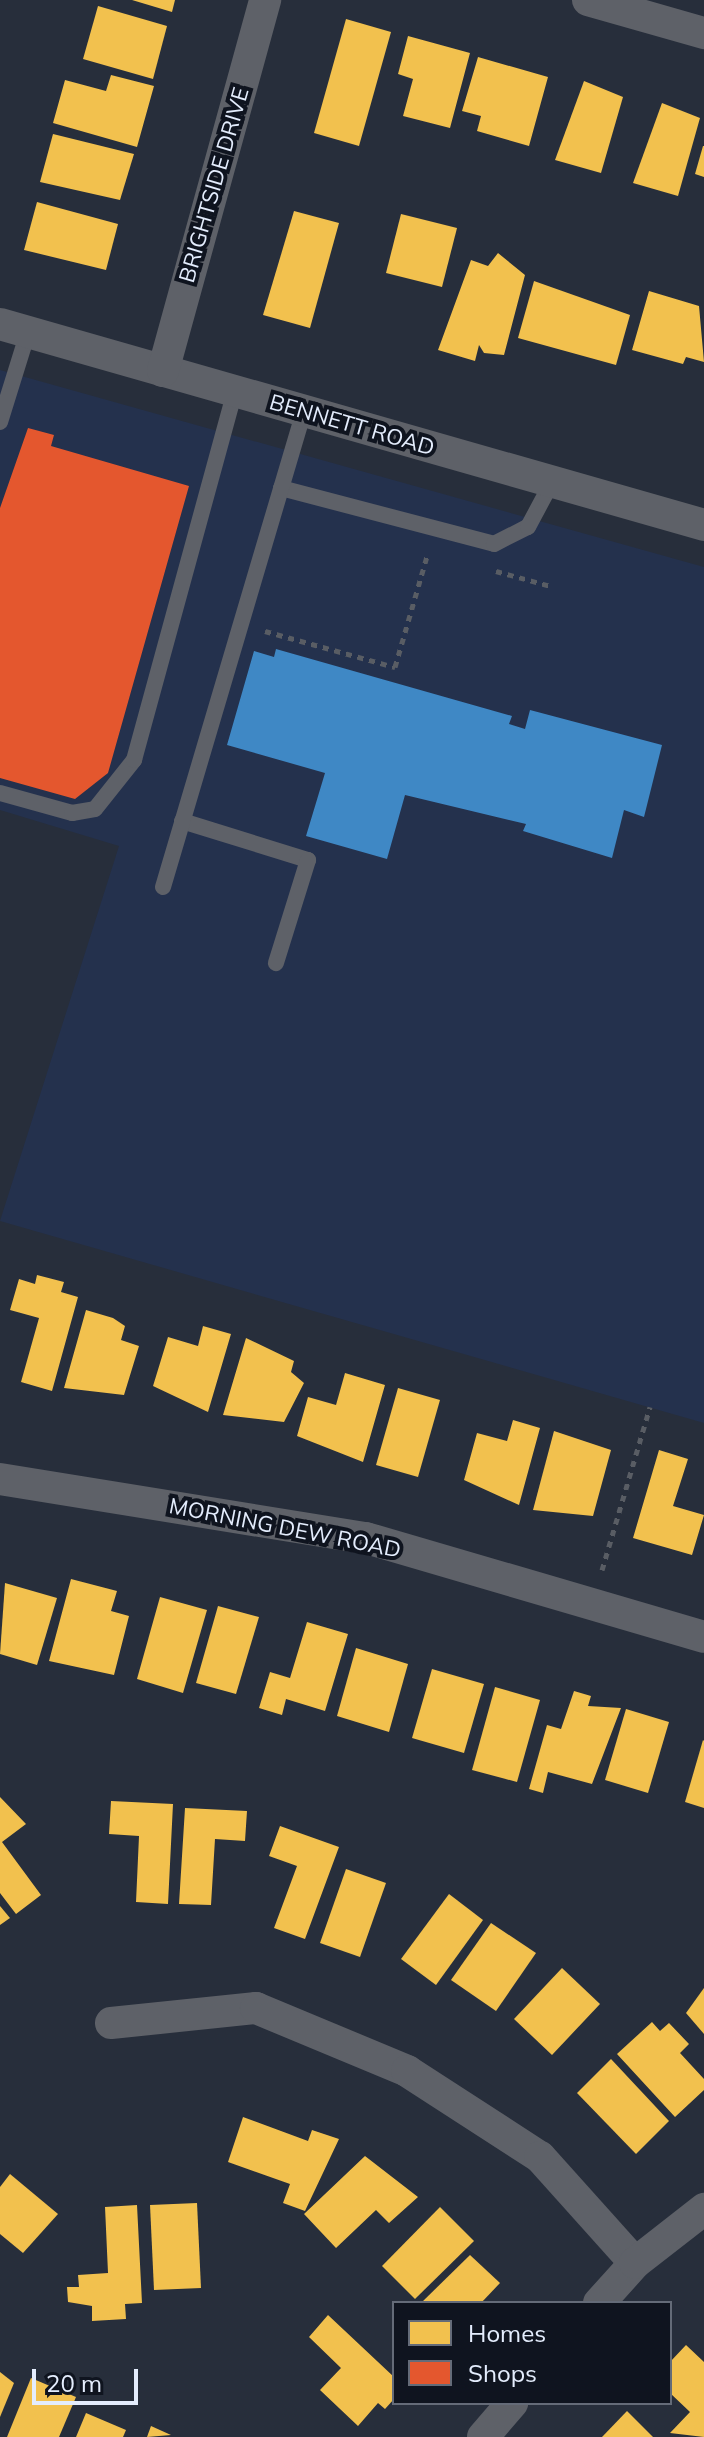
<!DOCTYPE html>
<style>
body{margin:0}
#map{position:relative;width:704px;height:2437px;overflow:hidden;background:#272e3b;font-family:Mulish,sans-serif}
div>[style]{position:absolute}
.built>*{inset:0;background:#24314d}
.homes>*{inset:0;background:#f2c14e}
.shops>*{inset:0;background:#e4572e}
.schools>*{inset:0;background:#3f88c5}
.path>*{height:5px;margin-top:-2.5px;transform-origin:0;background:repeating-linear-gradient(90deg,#595d64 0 6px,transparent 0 12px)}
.service>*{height:16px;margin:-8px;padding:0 8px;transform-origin:8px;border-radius:8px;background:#5e6168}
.minor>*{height:32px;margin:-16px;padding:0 16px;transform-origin:16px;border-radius:16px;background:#5e6168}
span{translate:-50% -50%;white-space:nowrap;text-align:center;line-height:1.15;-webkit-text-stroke:8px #0f141f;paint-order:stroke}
.street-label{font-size:22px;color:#e4edfd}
.legend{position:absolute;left:392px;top:2301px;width:280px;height:104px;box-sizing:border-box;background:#0f141f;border:2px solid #646b78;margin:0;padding:10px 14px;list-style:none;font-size:24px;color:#e4edfd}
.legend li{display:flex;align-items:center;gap:16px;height:40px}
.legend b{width:40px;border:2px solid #646b78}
.scale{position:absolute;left:32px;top:2369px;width:106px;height:36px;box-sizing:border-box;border:4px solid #e4edfd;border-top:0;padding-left:10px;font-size:24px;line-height:28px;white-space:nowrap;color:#e4edfd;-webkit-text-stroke:6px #0f141f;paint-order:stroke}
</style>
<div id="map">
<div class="built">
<div style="clip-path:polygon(0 370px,704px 567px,704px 1423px,0 1221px,119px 846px,0 810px)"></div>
</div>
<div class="homes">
<div style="clip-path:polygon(132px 0,175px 0,172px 12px)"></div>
<div style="clip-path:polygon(98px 6px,167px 26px,153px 79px,83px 59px)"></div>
<div style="clip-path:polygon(346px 19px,391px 32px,359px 146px,314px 133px)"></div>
<div style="clip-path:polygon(408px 36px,470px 53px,450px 128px,403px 116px,413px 79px,398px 74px)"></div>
<div style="clip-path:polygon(478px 57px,548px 77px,529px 146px,477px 131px,481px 116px,462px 111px)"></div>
<div style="clip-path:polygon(111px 75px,154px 86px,137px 147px,53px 123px,65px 80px,106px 91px)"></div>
<div style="clip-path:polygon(584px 81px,623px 97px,601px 173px,555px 160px)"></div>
<div style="clip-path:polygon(662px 103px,700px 118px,678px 196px,633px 183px)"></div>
<div style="clip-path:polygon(53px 134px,134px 154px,120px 200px,40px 182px)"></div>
<div style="clip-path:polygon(703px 146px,704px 146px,704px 177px,695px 174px)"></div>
<div style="clip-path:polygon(37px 202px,118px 224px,106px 270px,24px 250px)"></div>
<div style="clip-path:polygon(294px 211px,339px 223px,310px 328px,263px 315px)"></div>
<div style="clip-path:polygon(401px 214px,457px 228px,442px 287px,386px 273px)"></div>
<div style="clip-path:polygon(498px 253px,525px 275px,504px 355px,484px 353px,479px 345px,475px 361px,438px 350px,471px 260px,488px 266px)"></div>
<div style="clip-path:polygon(534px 281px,630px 315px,616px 365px,518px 338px)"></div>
<div style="clip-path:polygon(649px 291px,699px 306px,704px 362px,686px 357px,683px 364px,632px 350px)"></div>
<div style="clip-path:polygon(37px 1275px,64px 1282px,61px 1292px,78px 1297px,52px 1391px,21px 1382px,39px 1318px,10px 1310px,19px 1279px,35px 1284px)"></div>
<div style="clip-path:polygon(86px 1310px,113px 1318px,125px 1326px,121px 1340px,139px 1346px,124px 1395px,64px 1388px)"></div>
<div style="clip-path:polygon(203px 1326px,231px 1334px,208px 1412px,153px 1386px,168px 1337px,198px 1346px)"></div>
<div style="clip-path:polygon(246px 1338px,294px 1361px,291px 1372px,304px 1383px,284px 1422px,223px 1415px)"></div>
<div style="clip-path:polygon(345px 1373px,385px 1385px,363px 1462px,297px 1436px,308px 1397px,336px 1405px)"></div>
<div style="clip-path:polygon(398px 1388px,440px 1400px,418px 1477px,376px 1465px)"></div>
<div style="clip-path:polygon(513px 1420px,540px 1428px,519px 1505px,464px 1480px,477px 1433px,507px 1441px)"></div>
<div style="clip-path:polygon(554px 1431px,611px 1450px,593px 1516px,533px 1510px)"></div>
<div style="clip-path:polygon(659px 1450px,688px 1459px,673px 1506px,704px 1515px,692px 1555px,633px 1538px)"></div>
<div style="clip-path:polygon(71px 1579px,117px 1591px,111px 1611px,129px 1616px,114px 1675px,49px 1661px)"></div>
<div style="clip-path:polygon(5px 1583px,57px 1598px,37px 1665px,0 1654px)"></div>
<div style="clip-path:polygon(160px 1597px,207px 1610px,183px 1693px,137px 1679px)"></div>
<div style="clip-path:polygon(218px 1606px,259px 1617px,236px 1694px,196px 1683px)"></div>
<div style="clip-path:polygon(307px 1622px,348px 1634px,325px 1711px,286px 1699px,282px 1715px,259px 1708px,270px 1672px,290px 1678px)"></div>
<div style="clip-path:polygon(356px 1648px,408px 1664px,389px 1732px,337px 1716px)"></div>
<div style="clip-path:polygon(432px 1669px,484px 1684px,464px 1753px,412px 1738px)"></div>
<div style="clip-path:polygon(495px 1687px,540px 1700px,517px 1782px,472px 1770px)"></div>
<div style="clip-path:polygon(574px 1691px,591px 1696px,588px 1706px,621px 1708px,592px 1784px,548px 1772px,543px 1793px,529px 1789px,547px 1725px,561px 1729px)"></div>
<div style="clip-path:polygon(626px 1709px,669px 1722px,648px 1793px,605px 1780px)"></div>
<div style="clip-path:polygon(703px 1740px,704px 1741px,704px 1808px,685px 1802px)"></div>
<div style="clip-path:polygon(0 1797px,26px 1824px,2px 1842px,41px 1895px,16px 1914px,0 1893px)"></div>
<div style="clip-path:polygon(111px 1801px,173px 1804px,168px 1904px,136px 1902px,139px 1836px,109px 1834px)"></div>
<div style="clip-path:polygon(185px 1808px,247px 1811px,245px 1841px,215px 1839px,211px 1905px,179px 1904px)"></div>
<div style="clip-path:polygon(280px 1826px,339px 1847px,305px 1939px,274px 1928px,297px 1866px,269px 1856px)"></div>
<div style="clip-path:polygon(346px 1869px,386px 1883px,360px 1957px,320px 1943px)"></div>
<div style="clip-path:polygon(449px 1894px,483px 1920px,436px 1985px,401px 1959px)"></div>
<div style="clip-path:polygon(0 1906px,10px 1918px,0 1925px)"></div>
<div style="clip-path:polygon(491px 1923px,536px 1953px,496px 2011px,451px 1980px)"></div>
<div style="clip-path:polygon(562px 1968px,600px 2004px,552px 2055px,514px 2019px)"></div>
<div style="clip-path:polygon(704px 1988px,704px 2034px,686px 2013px)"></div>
<div style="clip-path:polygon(652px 2022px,660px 2031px,669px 2023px,689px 2044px,680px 2053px,704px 2079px,704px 2090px,675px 2117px,617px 2054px)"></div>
<div style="clip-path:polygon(611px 2059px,669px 2121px,636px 2154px,577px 2093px)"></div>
<div style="clip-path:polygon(243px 2117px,308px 2141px,312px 2130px,339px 2139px,305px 2211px,283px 2203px,290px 2184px,228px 2162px)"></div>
<div style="clip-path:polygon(365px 2156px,418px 2197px,389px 2223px,376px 2210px,336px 2248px,304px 2214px)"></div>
<div style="clip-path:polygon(10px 2174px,58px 2214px,23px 2253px,0 2234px,0 2187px)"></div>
<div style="clip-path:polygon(197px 2203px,201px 2288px,154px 2290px,150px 2205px)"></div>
<div style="clip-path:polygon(137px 2205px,142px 2303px,125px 2304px,126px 2319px,92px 2321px,92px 2306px,68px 2302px,67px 2287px,79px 2287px,78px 2275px,108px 2273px,105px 2207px)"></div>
<div style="clip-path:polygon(440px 2207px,474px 2241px,415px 2299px,382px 2266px)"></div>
<div style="clip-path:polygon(470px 2255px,500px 2283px,481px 2303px,421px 2303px)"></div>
<div style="clip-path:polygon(328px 2315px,394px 2377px,394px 2399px,385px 2409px,378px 2403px,358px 2426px,320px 2390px,341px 2368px,309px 2337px)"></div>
<div style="clip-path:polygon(686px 2345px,704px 2362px,704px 2437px,670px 2433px,690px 2412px,670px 2393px,670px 2362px)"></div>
<div style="clip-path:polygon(0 2372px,14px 2383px,0 2417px)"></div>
<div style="clip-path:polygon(31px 2378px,76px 2397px,59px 2437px,7px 2437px)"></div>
<div style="clip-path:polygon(627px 2411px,653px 2437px,602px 2437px)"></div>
<div style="clip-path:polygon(86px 2413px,126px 2430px,123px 2437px,76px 2437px)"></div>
<div style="clip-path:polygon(151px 2426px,171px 2435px,147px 2437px)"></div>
</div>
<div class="shops">
<div style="clip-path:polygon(28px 428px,54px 435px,51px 446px,189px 486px,108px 773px,75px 799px,0 778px,0 508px)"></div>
</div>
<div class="schools">
<div style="clip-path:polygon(276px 649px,512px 716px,509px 724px,525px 729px,530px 710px,662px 745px,644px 817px,624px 810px,612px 858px,523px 831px,526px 824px,405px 795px,387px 859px,306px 836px,325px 773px,227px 745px,254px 651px,274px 657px)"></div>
</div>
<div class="path">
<div style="left:496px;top:571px;width:57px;rotate:15.3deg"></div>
<div style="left:265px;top:631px;width:135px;rotate:15.5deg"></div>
<div style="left:395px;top:667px;width:119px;rotate:-73.9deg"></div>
<div style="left:602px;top:1570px;width:170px;rotate:-73.6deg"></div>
</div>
<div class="service">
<div style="left:0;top:422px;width:94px;rotate:-72.7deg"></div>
<div style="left:281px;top:488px;width:220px;rotate:14.7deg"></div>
<div style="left:494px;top:544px;width:38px;rotate:-27deg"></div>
<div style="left:528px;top:527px;width:51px;rotate:-61.9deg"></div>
<div style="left:0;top:793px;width:75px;rotate:15.5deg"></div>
<div style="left:72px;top:813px;width:23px;rotate:-10deg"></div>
<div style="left:95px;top:809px;width:63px;rotate:-51.5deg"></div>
<div style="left:134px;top:760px;width:383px;rotate:-74.7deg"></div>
<div style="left:182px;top:821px;width:132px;rotate:17.2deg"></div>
<div style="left:308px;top:860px;width:108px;rotate:107.3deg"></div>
<div style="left:163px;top:887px;width:496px;rotate:-73.5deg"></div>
</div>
<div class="minor">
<div style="left:588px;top:0;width:121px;rotate:15.9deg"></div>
<div style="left:0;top:324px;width:732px;rotate:15.93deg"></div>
<div style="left:163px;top:371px;width:385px;rotate:-74.6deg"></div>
<div style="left:0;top:1479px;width:371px;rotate:9.2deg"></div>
<div style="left:366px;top:1538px;width:352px;rotate:16.3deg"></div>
<div style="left:111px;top:2023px;width:146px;rotate:-5.9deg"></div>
<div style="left:256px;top:2008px;width:164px;rotate:22.6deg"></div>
<div style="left:407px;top:2071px;width:158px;rotate:32.9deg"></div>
<div style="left:540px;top:2157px;width:142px;rotate:48.1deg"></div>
<div style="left:599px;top:2303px;width:54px;rotate:-48deg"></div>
<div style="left:635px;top:2263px;width:88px;rotate:-38deg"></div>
<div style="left:483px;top:2437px;width:45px;rotate:-49.5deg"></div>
</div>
<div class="street-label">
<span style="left:214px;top:185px;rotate:-74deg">BRIGHTSIDE DRIVE</span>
<span style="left:352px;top:425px;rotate:16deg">BENNETT ROAD</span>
<span style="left:285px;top:1528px;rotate:11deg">MORNING DEW ROAD</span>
</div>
<ul class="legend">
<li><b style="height:22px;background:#f2c14e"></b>Homes</li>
<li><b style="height:22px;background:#e4572e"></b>Shops</li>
</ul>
<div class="scale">20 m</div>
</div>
